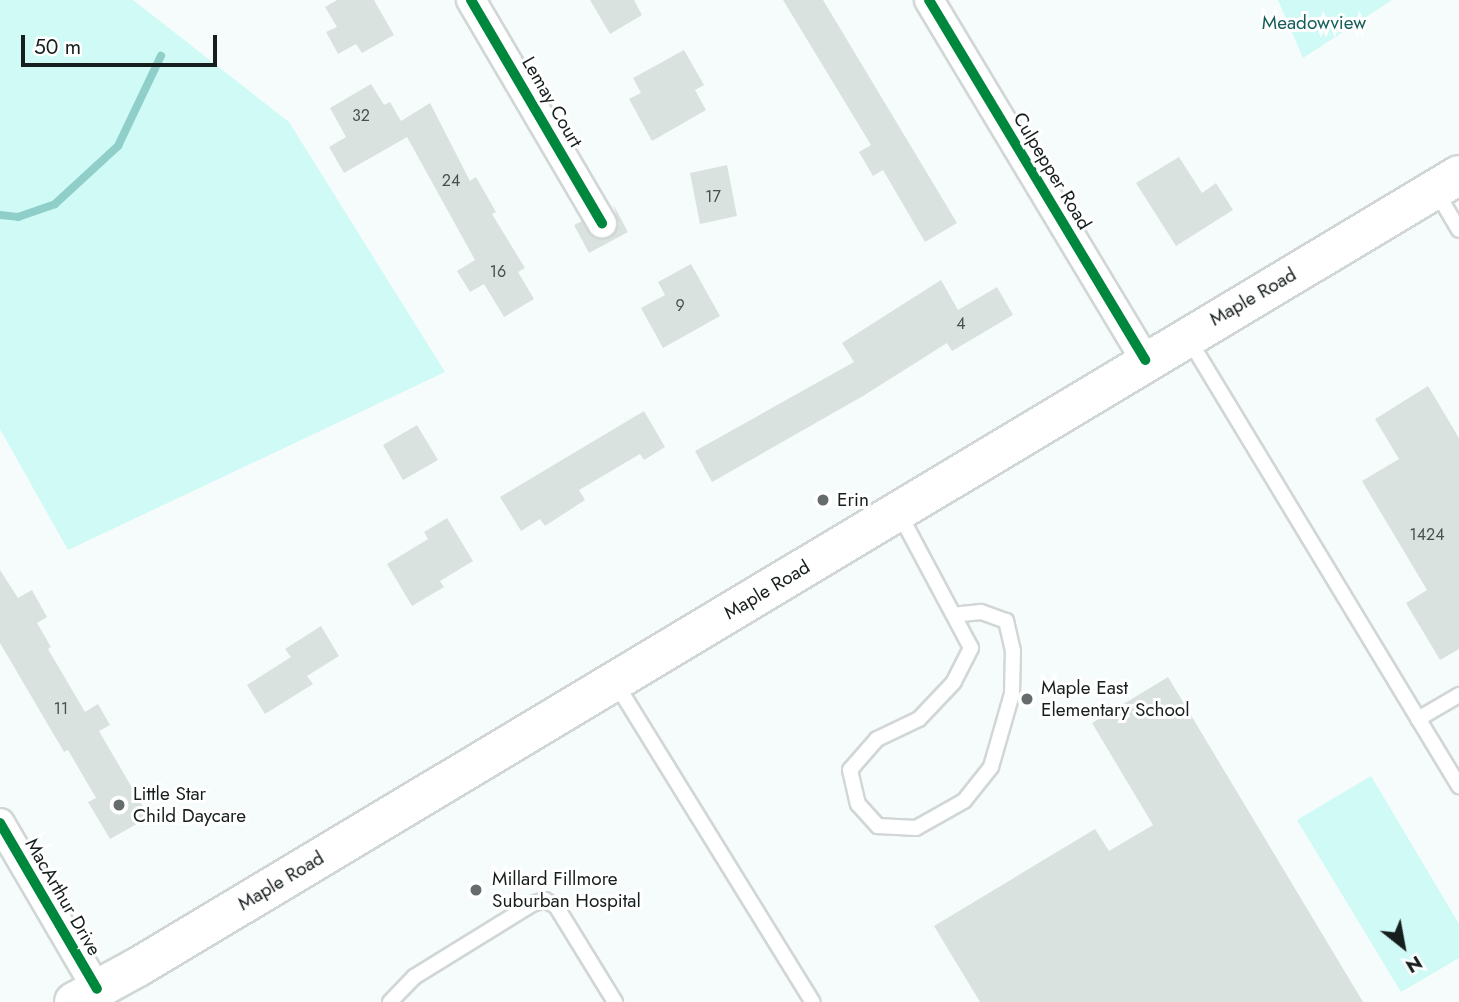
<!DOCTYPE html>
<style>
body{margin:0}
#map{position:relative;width:1459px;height:1002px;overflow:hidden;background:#f6fcfb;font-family:Jost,sans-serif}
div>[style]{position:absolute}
.green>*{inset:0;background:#cffaf5}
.stream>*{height:8px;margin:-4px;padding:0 4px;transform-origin:4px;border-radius:4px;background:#90cec9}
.building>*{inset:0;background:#dae2e0}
.roads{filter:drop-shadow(2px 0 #d0d7d6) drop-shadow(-2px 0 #d0d7d6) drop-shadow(0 2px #d0d7d6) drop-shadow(0 -2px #d0d7d6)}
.service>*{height:14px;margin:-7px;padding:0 7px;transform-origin:7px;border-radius:7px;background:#fefffe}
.minor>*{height:28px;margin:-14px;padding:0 14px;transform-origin:14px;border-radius:14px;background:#fefffe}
.secondary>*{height:38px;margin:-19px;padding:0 19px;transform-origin:19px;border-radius:19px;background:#fefffe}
.cycleway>*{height:10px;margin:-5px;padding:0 5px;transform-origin:5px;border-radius:5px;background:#00873e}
.dots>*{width:19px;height:19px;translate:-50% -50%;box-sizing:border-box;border:4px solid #fff;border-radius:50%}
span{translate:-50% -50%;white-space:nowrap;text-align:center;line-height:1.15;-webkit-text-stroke:6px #fff;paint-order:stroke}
.number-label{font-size:16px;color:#484f4e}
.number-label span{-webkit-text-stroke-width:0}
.park-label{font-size:19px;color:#165f5a}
.street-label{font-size:19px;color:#171e1e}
.poi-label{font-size:19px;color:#171e1e}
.left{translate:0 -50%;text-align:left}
.north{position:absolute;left:1368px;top:911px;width:70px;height:70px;-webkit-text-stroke:5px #fff;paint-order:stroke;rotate:149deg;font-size:19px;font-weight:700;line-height:28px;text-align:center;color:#171e1e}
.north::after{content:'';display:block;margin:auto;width:24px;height:32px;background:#171e1e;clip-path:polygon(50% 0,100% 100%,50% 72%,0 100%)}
.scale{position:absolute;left:21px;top:35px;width:196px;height:32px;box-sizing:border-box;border:4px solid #171e1e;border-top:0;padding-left:9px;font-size:21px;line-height:24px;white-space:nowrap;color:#171e1e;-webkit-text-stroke:5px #fff;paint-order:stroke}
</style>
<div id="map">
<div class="green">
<div style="clip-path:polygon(0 0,133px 0,289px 122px,445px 372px,68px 550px,0 429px)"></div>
<div style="clip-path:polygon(1278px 0,1392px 0,1303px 58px)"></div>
<div style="clip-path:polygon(1371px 776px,1459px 924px,1459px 958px,1401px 992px,1297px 820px)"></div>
</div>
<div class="stream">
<div style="left:0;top:215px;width:18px;rotate:6deg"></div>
<div style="left:18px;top:217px;width:39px;rotate:-19deg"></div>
<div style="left:55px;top:204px;width:86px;rotate:-42.6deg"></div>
<div style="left:118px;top:146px;width:100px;rotate:-64.5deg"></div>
</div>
<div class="building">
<div style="clip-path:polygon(337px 0,374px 0,394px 35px,362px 53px,356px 44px,338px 54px,326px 32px,337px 27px,325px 7px)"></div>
<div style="clip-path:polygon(590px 0,634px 0,642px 15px,610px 34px)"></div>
<div style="clip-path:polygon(783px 0,823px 0,957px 223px,925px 242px,883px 170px,873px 176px,859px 152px,871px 145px)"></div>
<div style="clip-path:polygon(684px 50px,704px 85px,695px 90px,706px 110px,652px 141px,629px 99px,641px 93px,633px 78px)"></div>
<div style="clip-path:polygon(371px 84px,384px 105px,390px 102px,401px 121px,430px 103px,470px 181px,476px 177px,496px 212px,492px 214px,525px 268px,518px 272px,534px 299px,504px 317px,484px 284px,470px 292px,457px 271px,475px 260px,407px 137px,344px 173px,329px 147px,346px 137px,330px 108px)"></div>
<div style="clip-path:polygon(1179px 157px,1202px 193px,1216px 183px,1233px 210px,1176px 246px,1136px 183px)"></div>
<div style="clip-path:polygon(727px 165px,737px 216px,700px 224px,690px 173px)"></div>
<div style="clip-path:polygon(613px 204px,628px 232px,589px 253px,574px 225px,582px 221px,593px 237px,610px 238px,619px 224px)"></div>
<div style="clip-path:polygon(691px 264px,720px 316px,663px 348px,641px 308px,665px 295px,658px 282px)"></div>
<div style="clip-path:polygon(941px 280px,958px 310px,997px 287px,1013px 315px,952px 351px,947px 343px,863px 396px,712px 482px,695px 451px,854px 362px,842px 343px)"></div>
<div style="clip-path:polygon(1428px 386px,1459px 438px,1459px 649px,1440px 660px,1406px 603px,1427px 590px,1362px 481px,1399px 459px,1375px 419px)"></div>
<div style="clip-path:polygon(644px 411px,665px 447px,644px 460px,640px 454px,579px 490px,585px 500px,545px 526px,540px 519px,521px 531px,500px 497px)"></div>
<div style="clip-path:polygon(417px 425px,438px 460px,403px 480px,383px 445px)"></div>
<div style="clip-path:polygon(447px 518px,473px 561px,440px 581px,444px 587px,412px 606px,387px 564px,428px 539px,424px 532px)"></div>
<div style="clip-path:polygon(0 570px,18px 598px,32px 590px,47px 617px,37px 623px,51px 647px,48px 649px,85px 712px,98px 704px,110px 725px,99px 731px,149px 817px,110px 839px,88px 802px,96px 798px,68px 750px,64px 752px,0 643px)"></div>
<div style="clip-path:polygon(321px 626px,339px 656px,307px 676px,313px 684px,265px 714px,247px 685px,291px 657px,285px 649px)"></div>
<div style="clip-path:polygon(1168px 677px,1363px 1002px,980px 1002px,934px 926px,1095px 829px,1109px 851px,1153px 825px,1092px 723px)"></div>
</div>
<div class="roads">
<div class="service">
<div style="left:1436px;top:191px;width:45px;rotate:59.5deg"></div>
<div style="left:1188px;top:338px;width:524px;rotate:58.83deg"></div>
<div style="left:899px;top:513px;width:153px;rotate:61.9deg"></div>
<div style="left:971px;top:648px;width:38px;rotate:117deg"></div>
<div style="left:954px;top:682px;width:51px;rotate:133.4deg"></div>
<div style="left:919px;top:719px;width:47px;rotate:154.5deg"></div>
<div style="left:877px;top:739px;width:41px;rotate:131.1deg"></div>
<div style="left:850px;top:770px;width:35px;rotate:77deg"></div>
<div style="left:858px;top:804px;width:30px;rotate:48deg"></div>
<div style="left:878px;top:826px;width:38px;rotate:3deg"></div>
<div style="left:916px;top:828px;width:55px;rotate:-29.4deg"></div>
<div style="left:964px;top:801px;width:43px;rotate:-51.5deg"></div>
<div style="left:991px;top:767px;width:76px;rotate:-74deg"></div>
<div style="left:1012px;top:694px;width:43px;rotate:-88.7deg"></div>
<div style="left:1013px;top:651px;width:31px;rotate:-103deg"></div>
<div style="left:1006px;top:621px;width:27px;rotate:-160deg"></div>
<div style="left:981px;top:612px;width:27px;rotate:174deg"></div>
<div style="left:615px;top:682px;width:376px;rotate:58.3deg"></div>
<div style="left:1418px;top:719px;width:48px;rotate:-30.3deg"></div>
<div style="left:390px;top:1002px;width:35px;rotate:-46deg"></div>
<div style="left:414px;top:977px;width:139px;rotate:-31.7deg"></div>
<div style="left:532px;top:904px;width:14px;rotate:-17deg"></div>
<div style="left:545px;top:900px;width:13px;rotate:29deg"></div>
<div style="left:556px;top:906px;width:113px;rotate:58.4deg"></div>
</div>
<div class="minor">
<div style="left:471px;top:0;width:259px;rotate:59.6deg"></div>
<div style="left:929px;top:0;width:420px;rotate:59deg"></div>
<div style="left:0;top:823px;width:192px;rotate:59.7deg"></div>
</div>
<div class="secondary">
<div style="left:74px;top:1002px;width:73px;rotate:-28.7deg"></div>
<div style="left:138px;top:967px;width:1540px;rotate:-30.94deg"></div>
</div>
</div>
<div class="cycleway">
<div style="left:471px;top:0;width:259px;rotate:59.6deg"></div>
<div style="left:929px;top:0;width:420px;rotate:59deg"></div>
<div style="left:0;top:823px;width:192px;rotate:59.7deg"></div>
</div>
<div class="dots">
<div style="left:823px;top:500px;background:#656c6b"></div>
<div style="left:1027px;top:699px;background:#656c6b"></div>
<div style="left:119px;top:805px;background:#656c6b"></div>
<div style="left:476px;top:890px;background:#656c6b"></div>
</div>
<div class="number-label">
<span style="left:361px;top:116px">32</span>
<span style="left:451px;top:181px">24</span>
<span style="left:713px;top:197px">17</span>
<span style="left:498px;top:272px">16</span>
<span style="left:680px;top:306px">9</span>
<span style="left:961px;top:324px">4</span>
<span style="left:1427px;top:535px">1424</span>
<span style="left:61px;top:709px">11</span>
</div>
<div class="park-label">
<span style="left:1314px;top:23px">Meadowview</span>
</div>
<div class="street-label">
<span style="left:552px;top:102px;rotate:60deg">Lemay Court</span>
<span style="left:1052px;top:171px;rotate:59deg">Culpepper Road</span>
<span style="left:1253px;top:297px;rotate:-30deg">Maple Road</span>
<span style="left:767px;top:590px;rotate:-31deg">Maple Road</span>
<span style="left:281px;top:881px;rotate:-31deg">Maple Road</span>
<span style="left:63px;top:897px;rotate:60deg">MacArthur Drive</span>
</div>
<div class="poi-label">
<span class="left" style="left:837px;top:500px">Erin</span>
<span class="left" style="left:1041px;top:699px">Maple East<br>Elementary School</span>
<span class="left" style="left:133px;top:805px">Little Star<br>Child Daycare</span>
<span class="left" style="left:492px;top:890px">Millard Fillmore<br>Suburban Hospital</span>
</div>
<div class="north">N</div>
<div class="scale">50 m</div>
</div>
